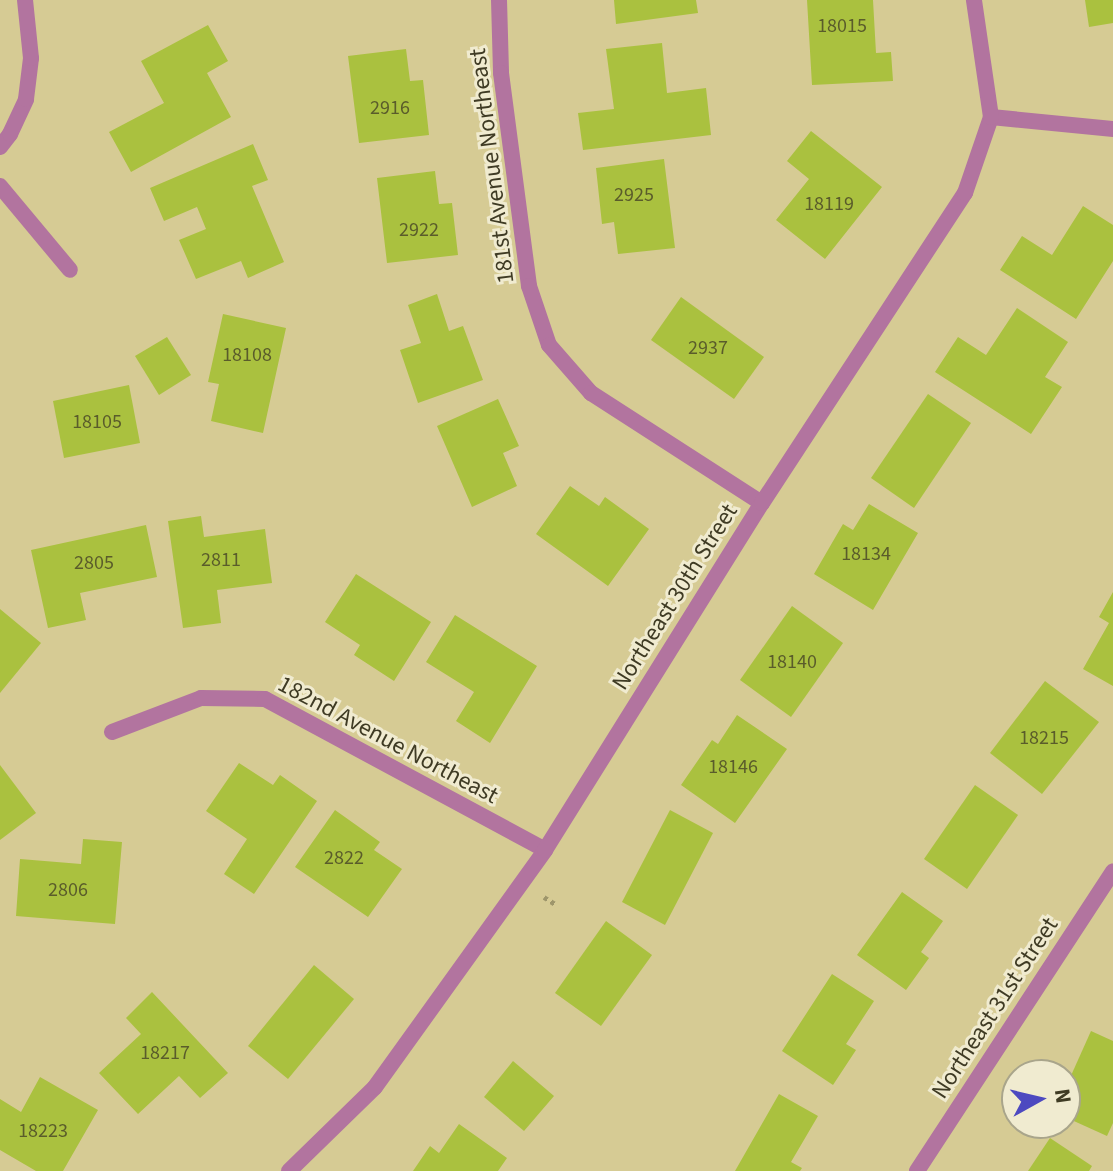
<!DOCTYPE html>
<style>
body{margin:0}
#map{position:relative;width:1113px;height:1171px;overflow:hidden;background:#d6cb94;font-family:"Source Sans 3",sans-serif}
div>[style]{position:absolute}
.building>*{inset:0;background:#aac13f}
.path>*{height:5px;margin-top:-2.5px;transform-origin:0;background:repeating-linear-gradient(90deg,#9e966b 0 4px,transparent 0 8px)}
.minor>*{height:16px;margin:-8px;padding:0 8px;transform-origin:8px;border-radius:8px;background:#b2749f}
span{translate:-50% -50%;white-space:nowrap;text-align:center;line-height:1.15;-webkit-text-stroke:6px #f0ebd0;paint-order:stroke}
.number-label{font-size:20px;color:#5a5c2b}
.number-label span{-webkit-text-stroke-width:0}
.street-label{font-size:24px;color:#3f3b24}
.north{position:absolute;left:1001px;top:1059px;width:80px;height:80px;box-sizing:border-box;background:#f0ebd0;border:2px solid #a9a58b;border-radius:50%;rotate:82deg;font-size:22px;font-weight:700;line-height:32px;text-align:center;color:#3f3b24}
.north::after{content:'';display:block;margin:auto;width:28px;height:36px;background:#4d49c0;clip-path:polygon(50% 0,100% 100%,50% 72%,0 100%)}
</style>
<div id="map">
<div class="building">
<div style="clip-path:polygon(614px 0,696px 0,698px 13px,616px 24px)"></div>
<div style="clip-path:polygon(807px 0,873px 0,876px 53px,891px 52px,893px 81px,812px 85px)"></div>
<div style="clip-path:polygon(1085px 0,1113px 0,1113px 23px,1089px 27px)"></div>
<div style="clip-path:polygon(208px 25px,228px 61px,207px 73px,231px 117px,131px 172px,109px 132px,164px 103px,141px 61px)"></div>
<div style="clip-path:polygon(662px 43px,667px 93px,706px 88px,711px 135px,583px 150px,578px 113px,614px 109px,606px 49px)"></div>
<div style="clip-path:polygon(406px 49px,410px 81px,423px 80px,429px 135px,359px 143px,348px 56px)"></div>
<div style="clip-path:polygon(811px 131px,882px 187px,825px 259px,776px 220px,809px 179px,787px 161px)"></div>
<div style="clip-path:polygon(253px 144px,268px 180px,252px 186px,284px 262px,248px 278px,241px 261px,196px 279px,179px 240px,206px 229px,197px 207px,164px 221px,150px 188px)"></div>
<div style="clip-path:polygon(664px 159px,675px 248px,618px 254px,614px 222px,602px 224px,596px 168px)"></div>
<div style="clip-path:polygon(435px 171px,439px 204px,452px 203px,458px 255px,387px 263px,377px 178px)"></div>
<div style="clip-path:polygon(1083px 206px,1113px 225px,1113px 261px,1076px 319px,1000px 270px,1022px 236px,1052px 255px)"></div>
<div style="clip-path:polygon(437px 294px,449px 331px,463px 326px,483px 380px,418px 403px,400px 350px,421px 343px,408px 305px)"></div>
<div style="clip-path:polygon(681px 297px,764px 357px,734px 399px,651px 340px)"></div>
<div style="clip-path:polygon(1017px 308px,1068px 342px,1045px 377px,1062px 387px,1031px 434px,935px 372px,958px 337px,986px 355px)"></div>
<div style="clip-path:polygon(223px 314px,286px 328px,263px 433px,211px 421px,219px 384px,208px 382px)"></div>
<div style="clip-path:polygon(167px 337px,191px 375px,159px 395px,135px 356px)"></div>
<div style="clip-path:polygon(129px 385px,140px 443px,64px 458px,53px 401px)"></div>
<div style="clip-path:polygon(928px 394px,971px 423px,914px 508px,871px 478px)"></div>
<div style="clip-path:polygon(498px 399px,519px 446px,503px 453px,517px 486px,472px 507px,437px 426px)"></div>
<div style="clip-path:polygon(570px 486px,599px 506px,605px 497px,649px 529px,608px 586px,536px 534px)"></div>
<div style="clip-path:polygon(869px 504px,918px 533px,873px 610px,814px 574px,843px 524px,853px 530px)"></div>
<div style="clip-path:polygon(201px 516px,204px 537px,265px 529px,272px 583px,217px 590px,221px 623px,183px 628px,168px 521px)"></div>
<div style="clip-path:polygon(146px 525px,157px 577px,80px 593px,86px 620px,48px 628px,31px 550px)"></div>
<div style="clip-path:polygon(356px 574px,431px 622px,394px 681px,354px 655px,360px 645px,325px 622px)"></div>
<div style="clip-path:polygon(1113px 592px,1113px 686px,1083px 669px,1109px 623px,1099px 617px)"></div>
<div style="clip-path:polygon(792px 606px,843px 643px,791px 717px,740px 680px)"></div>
<div style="clip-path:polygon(0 609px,41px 643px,0 693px)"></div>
<div style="clip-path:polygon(455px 615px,537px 666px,490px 743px,456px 721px,474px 692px,426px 662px)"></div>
<div style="clip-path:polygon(1045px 681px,1099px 722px,1042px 794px,990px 753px)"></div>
<div style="clip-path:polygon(737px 715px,787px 749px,735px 823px,681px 785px,712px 740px,718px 744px)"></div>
<div style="clip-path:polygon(239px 763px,273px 785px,280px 775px,317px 801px,254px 894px,224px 874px,247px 839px,206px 811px)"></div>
<div style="clip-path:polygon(0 765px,36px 813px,0 840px)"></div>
<div style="clip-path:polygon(975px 785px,1018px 815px,967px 889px,924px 859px)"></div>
<div style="clip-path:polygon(335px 810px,380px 842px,374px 850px,402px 869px,368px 917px,295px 867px)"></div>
<div style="clip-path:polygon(670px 810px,713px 833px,665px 925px,622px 902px)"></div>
<div style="clip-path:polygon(83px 839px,122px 842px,115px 924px,16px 916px,20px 859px,81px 864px)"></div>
<div style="clip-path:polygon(902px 892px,943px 921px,921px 952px,929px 958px,906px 990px,857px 955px)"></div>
<div style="clip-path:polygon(606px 921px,652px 955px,601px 1026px,555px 993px)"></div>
<div style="clip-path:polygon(314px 965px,354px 999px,288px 1079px,248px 1046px)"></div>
<div style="clip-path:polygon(832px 974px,874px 1001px,846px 1044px,856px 1050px,833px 1085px,782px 1051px)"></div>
<div style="clip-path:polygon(152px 992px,228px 1073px,200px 1098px,179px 1076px,138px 1114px,99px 1073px,141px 1034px,126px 1018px)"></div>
<div style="clip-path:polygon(1091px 1031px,1113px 1041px,1113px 1123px,1107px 1136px,1065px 1117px,1065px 1089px)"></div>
<div style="clip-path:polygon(513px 1061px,554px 1096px,524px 1131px,484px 1097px)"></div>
<div style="clip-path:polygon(40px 1077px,98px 1110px,63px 1171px,36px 1171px,0 1150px,0 1099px,21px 1112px)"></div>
<div style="clip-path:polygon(779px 1094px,818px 1116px,791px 1162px,802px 1168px,800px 1171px,735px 1171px)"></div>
<div style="clip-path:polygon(459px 1124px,507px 1158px,498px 1171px,413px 1171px,430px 1146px,439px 1153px)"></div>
<div style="clip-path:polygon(1050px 1138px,1092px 1166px,1089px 1171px,1028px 1171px)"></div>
</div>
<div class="path">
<div style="left:544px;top:897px;width:13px;rotate:32deg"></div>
</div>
<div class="minor">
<div style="left:499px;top:0;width:73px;rotate:88.4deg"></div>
<div style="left:501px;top:73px;width:215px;rotate:82.5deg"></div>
<div style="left:529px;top:286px;width:62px;rotate:71.3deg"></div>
<div style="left:549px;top:345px;width:64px;rotate:48.8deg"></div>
<div style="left:591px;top:393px;width:203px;rotate:32.8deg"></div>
<div style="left:991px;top:117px;width:123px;rotate:5.6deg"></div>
<div style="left:0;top:147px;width:16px;rotate:-52deg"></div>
<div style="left:10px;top:134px;width:38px;rotate:-65deg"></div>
<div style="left:26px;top:99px;width:41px;rotate:-83deg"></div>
<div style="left:31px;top:58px;width:58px;rotate:-95.9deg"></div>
<div style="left:0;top:186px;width:109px;rotate:50.2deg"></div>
<div style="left:112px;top:732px;width:95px;rotate:-20.9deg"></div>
<div style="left:201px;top:698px;width:64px;rotate:0.9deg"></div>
<div style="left:265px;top:699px;width:318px;rotate:28.3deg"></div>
<div style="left:289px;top:1171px;width:120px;rotate:-44.3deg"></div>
<div style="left:375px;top:1087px;width:292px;rotate:-54.3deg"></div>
<div style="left:545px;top:850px;width:409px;rotate:-58deg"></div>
<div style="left:762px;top:503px;width:371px;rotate:-56.8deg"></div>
<div style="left:965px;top:193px;width:80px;rotate:-71.1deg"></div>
<div style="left:991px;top:117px;width:118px;rotate:-98.3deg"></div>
<div style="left:917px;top:1171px;width:358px;rotate:-56.8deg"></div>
</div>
<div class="number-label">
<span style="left:842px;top:26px">18015</span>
<span style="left:390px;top:108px">2916</span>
<span style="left:634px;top:195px">2925</span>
<span style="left:829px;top:204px">18119</span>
<span style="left:419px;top:230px">2922</span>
<span style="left:708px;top:348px">2937</span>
<span style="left:247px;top:355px">18108</span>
<span style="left:97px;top:422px">18105</span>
<span style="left:866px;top:554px">18134</span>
<span style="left:221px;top:560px">2811</span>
<span style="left:94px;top:563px">2805</span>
<span style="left:792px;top:662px">18140</span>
<span style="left:1044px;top:738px">18215</span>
<span style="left:733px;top:767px">18146</span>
<span style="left:344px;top:858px">2822</span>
<span style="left:68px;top:890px">2806</span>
<span style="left:165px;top:1053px">18217</span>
<span style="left:43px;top:1131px">18223</span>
</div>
<div class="street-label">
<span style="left:492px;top:166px;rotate:-97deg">181st Avenue Northeast</span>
<span style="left:675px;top:597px;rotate:-58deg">Northeast 30th Street</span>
<span style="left:388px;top:740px;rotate:28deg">182nd Avenue Northeast</span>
<span style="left:995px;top:1008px;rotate:-57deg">Northeast 31st Street</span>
</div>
<div class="north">N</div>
</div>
